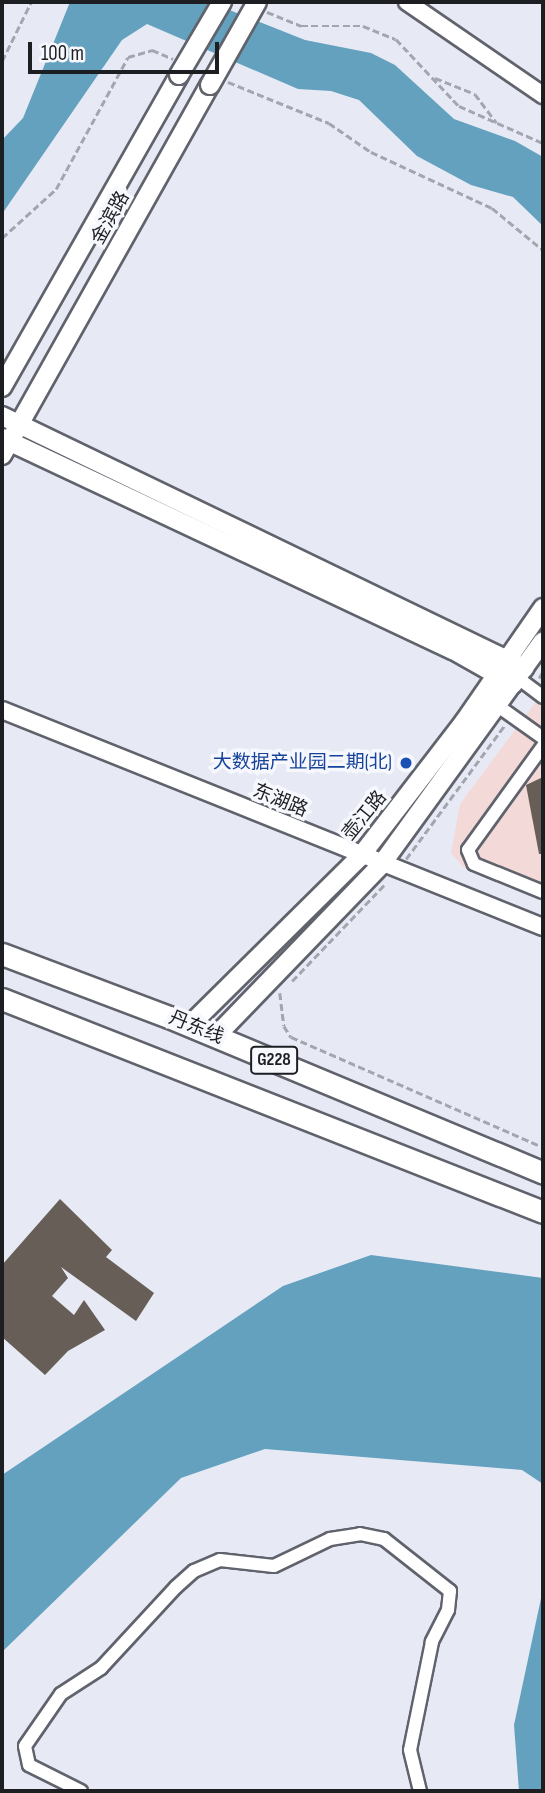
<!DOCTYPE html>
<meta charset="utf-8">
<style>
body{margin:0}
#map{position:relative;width:545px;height:1793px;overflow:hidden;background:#e7eaf5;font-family:"Sofia Sans Condensed","Noto Sans SC",sans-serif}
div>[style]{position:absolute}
.commercial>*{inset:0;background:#f4d9d9}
.water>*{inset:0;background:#63a1be}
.building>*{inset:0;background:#675e58}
.path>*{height:2.5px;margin-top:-1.25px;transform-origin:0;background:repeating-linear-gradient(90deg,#a3a6ae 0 7px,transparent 0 10.5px)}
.roads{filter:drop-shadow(2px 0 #60636c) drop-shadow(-2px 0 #60636c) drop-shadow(0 2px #60636c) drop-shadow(0 -2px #60636c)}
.minor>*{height:12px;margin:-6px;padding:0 6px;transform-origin:6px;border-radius:6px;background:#fff}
.tertiary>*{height:16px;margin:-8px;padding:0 8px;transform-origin:8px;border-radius:8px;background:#fff}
.secondary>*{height:18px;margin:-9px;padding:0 9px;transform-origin:9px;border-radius:9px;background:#fff}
.trunk>*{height:21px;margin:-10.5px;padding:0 10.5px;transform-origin:10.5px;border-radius:10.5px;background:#fff}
.bridges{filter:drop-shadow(2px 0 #60636c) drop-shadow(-2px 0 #60636c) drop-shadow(0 2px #60636c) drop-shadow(0 -2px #60636c)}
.secondary-bridge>*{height:18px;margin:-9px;padding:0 9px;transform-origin:9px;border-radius:9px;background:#fff}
.dots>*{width:19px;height:19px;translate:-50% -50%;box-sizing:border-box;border:4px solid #f6f8fe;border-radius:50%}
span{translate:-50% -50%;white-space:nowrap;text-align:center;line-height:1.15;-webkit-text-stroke:7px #f6f8fe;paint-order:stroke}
.shield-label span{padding:2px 5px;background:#f6f8fe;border:2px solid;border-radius:5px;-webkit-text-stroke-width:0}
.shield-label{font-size:18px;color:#1c1e21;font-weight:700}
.street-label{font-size:19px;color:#1c1e21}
.transit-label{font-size:19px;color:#164399}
.right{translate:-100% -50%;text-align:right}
.frame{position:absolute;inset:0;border:4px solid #1c1e21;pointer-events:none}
.scale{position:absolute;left:28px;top:42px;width:191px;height:32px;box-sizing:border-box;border:4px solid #1c1e21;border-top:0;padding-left:9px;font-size:21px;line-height:24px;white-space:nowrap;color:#1c1e21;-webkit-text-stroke:5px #f6f8fe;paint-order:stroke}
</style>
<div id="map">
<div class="commercial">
<div style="clip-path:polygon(543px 692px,543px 901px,464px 868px,451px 853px,460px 804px)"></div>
</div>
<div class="water">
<div style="clip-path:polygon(70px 2px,209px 2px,305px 40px,371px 53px,395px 65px,454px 119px,515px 141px,543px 157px,543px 226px,513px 197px,471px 185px,417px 156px,359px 100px,331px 91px,298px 89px,147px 24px,122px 40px,2px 214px,2px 140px,23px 118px)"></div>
<div style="clip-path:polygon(371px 1255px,543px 1278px,543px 1484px,522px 1470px,265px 1449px,181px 1478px,2px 1652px,2px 1475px,283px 1286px)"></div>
<div style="clip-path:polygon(543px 1589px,543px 1791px,519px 1791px,514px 1725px)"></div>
</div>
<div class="building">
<div style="clip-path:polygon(543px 777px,543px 854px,539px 854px,526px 785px)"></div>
<div style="clip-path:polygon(60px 1199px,112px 1250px,106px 1257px,154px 1293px,136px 1321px,61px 1267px,68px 1278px,52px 1296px,74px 1315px,84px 1300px,105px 1330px,68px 1351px,45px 1375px,2px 1337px,2px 1265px)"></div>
</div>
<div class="path">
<div style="left:267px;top:12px;width:37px;rotate:22deg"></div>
<div style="left:301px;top:26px;width:62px"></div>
<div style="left:363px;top:26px;width:35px;rotate:22deg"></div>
<div style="left:396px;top:39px;width:92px;rotate:46.8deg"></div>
<div style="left:459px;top:106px;width:92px;rotate:23.8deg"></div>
<div style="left:2px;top:61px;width:66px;rotate:-63.8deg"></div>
<div style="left:435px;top:78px;width:43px;rotate:21.8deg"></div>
<div style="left:475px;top:94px;width:36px;rotate:53deg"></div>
<div style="left:228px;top:82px;width:109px;rotate:22.1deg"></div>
<div style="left:329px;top:123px;width:51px;rotate:34.6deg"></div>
<div style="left:371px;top:152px;width:133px;rotate:24.8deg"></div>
<div style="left:492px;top:208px;width:66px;rotate:39.5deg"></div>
<div style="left:2px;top:238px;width:73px;rotate:-42.2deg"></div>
<div style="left:56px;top:189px;width:150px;rotate:-61.4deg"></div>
<div style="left:128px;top:57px;width:25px;rotate:-16deg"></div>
<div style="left:152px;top:50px;width:23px;rotate:23deg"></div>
<div style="left:539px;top:678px;width:8px;rotate:-60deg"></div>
<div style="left:406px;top:859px;width:165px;rotate:-53.6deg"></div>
<div style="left:292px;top:981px;width:133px;rotate:-46.2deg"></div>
<div style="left:280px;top:993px;width:33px;rotate:83deg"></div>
<div style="left:284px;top:1026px;width:13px;rotate:58deg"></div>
<div style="left:291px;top:1037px;width:275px;rotate:23.6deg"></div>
</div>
<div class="roads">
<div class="minor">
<div style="left:518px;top:678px;width:31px;rotate:37deg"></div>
<div style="left:498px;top:706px;width:55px;rotate:35.4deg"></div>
<div style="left:543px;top:746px;width:128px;rotate:125.8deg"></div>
<div style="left:468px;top:850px;width:15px;rotate:67deg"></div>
<div style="left:474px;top:864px;width:74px;rotate:22.1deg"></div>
<div style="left:81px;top:1791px;width:58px;rotate:-153.4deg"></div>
<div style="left:29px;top:1765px;width:19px;rotate:-102deg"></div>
<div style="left:25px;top:1746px;width:63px;rotate:-55.3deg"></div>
<div style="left:61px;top:1694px;width:48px;rotate:-33deg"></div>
<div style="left:101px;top:1668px;width:110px;rotate:-47.2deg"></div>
<div style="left:176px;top:1587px;width:24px;rotate:-42deg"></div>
<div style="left:194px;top:1571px;width:28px;rotate:-23deg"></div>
<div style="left:220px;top:1560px;width:54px;rotate:6.3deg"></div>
<div style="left:274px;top:1566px;width:62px;rotate:-25.7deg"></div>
<div style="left:330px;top:1539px;width:30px;rotate:-9deg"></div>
<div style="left:360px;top:1534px;width:25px;rotate:12deg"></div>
<div style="left:384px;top:1539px;width:84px;rotate:38.2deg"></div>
<div style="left:450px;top:1591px;width:19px;rotate:96deg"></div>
<div style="left:448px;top:1610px;width:36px;rotate:117deg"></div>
<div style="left:432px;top:1642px;width:110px;rotate:101.5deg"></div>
<div style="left:410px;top:1750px;width:42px;rotate:76.3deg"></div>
</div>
<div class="tertiary">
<div style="left:407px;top:2px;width:165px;rotate:34.4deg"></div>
<div style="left:2px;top:710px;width:583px;rotate:21.86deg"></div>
</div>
<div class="secondary">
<div style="left:2px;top:387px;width:359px;rotate:-60.4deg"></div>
<div style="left:2px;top:416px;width:580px;rotate:25.77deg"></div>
<div style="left:2px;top:438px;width:498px;rotate:25.2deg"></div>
<div style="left:453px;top:650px;width:69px;rotate:29.5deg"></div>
<div style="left:2px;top:455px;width:424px;rotate:-60.7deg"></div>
<div style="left:190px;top:1025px;width:239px;rotate:-44.7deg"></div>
<div style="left:360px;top:857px;width:170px;rotate:-52.4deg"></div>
<div style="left:464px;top:722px;width:139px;rotate:-55.3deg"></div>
<div style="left:216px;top:1036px;width:238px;rotate:-46deg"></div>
<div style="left:381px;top:865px;width:276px;rotate:-54.1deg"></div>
</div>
<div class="trunk">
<div style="left:2px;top:954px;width:178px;rotate:20.7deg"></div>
<div style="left:169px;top:1017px;width:405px;rotate:22.6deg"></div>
<div style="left:2px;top:999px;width:581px;rotate:21.49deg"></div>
</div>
</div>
<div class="bridges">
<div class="secondary-bridge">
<div style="left:179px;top:75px;width:85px;rotate:-59.5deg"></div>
<div style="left:210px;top:85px;width:95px;rotate:-60.5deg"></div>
</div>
</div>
<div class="dots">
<div style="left:406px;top:763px;background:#1a4fb4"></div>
</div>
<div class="shield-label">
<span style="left:274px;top:1060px">G228</span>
</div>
<div class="street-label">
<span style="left:111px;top:218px;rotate:-61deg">金滨路</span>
<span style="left:280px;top:801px;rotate:22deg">东湖路</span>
<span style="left:365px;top:816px;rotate:-51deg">壶江路</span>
<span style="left:196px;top:1028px;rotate:22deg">丹东线</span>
</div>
<div class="transit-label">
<span class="right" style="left:392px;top:763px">大数据产业园二期(北)</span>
</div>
<div class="frame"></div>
<div class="scale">100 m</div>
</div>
